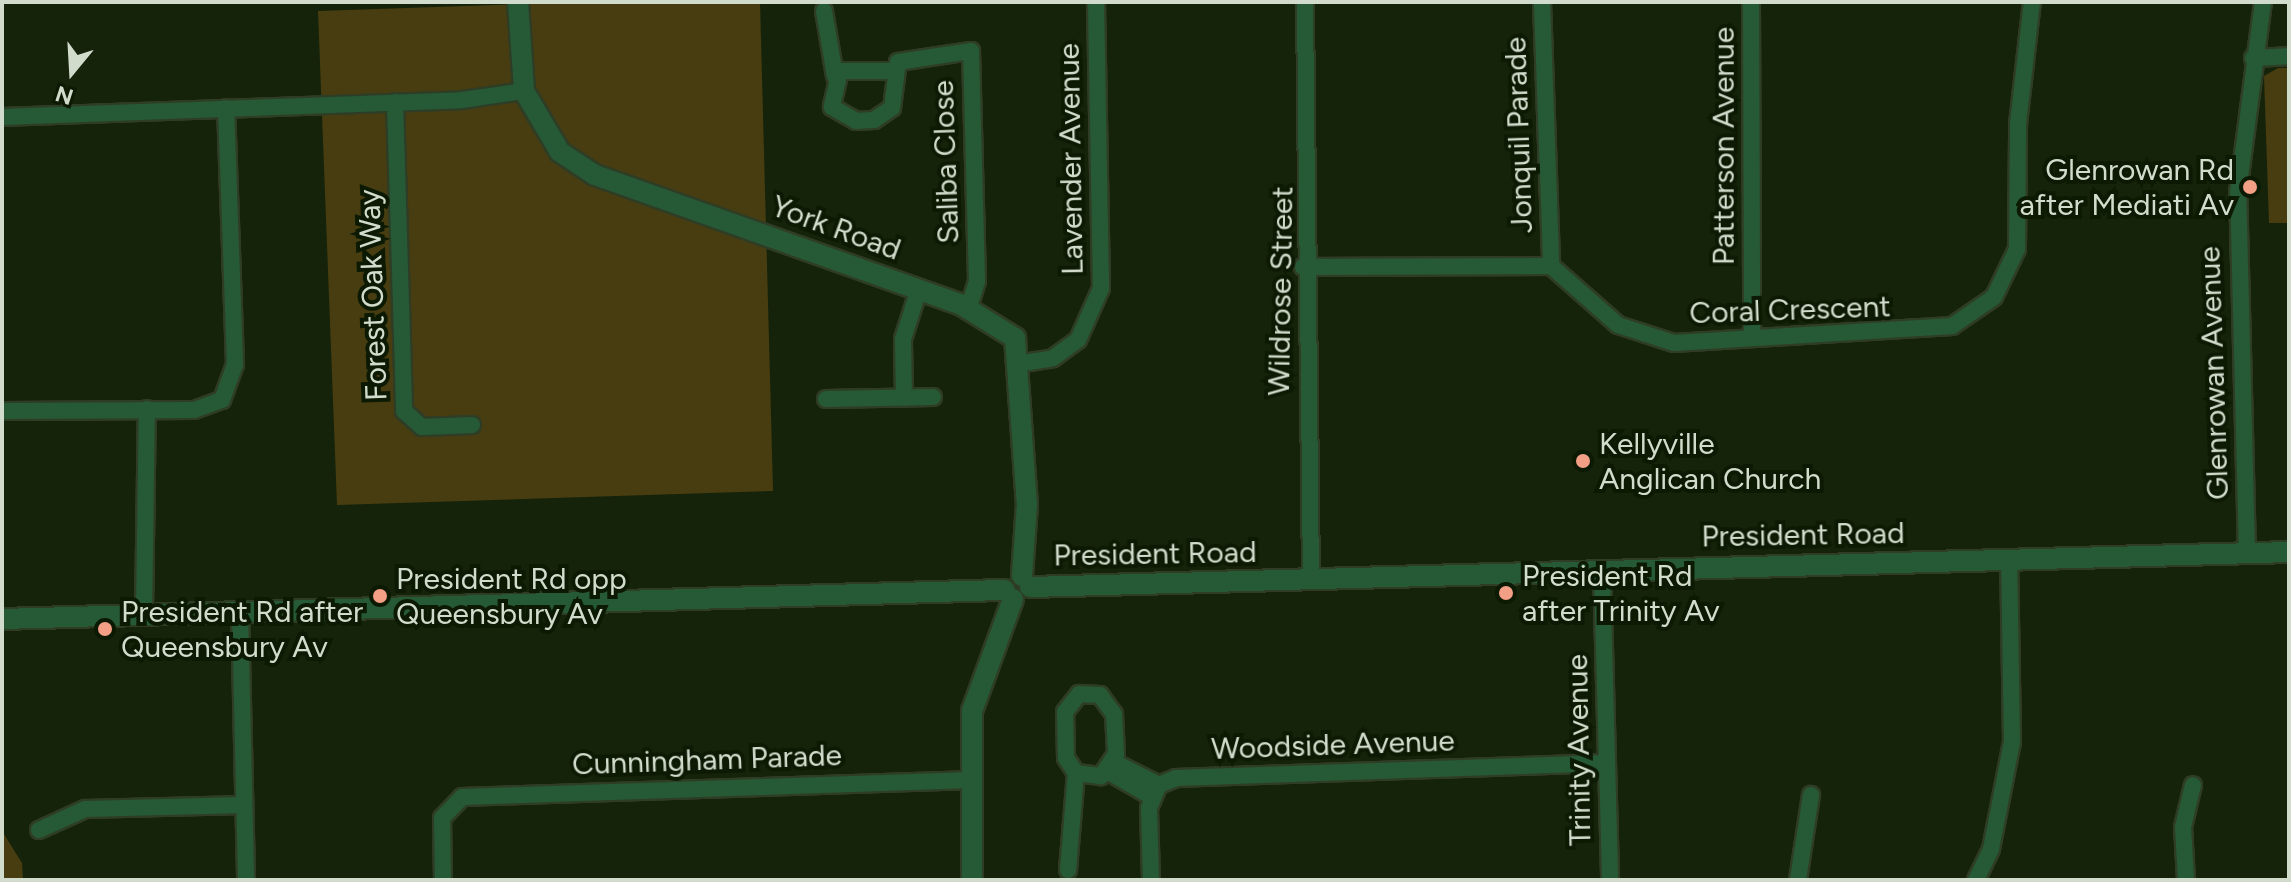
<!DOCTYPE html>
<style>
body{margin:0}
#map{position:relative;width:2291px;height:882px;overflow:hidden;background:#15230a;font-family:Figtree,sans-serif}
div>[style]{position:absolute}
.green>*{inset:0;background:#483d10}
.roads{filter:drop-shadow(2px 0 #2f3d25) drop-shadow(-2px 0 #2f3d25) drop-shadow(0 2px #2f3d25) drop-shadow(0 -2px #2f3d25)}
.minor>*{height:16px;margin:-8px;padding:0 8px;transform-origin:8px;border-radius:8px;background:#265a37}
.tertiary>*{height:20px;margin:-10px;padding:0 10px;transform-origin:10px;border-radius:10px;background:#265a37}
.dots>*{width:22px;height:22px;translate:-50% -50%;box-sizing:border-box;border:4px solid #0c1a03;border-radius:50%}
span{translate:-50% -50%;white-space:nowrap;text-align:center;line-height:1.15;-webkit-text-stroke:8px #0c1a03;paint-order:stroke}
.street-label{font-size:30px;color:#d2dccc}
.poi-label{font-size:30px;color:#d2dccc}
.right{translate:-100% -50%;text-align:right}
.left{translate:0 -50%;text-align:left}
.frame{position:absolute;inset:0;border:4px solid #d2dccc;pointer-events:none}
.north{position:absolute;left:32px;top:32px;width:80px;height:80px;-webkit-text-stroke:6px #0c1a03;paint-order:stroke;rotate:198deg;font-size:22px;font-weight:700;line-height:32px;text-align:center;color:#d2dccc}
.north::after{content:'';display:block;margin:auto;width:28px;height:36px;background:#d2dccc;clip-path:polygon(50% 0,100% 100%,50% 72%,0 100%)}
</style>
<div id="map">
<div class="green">
<div style="clip-path:polygon(589px 2px,760px 2px,773px 491px,337px 505px,318px 11px)"></div>
<div style="clip-path:polygon(2278px 68px,2289px 68px,2289px 223px,2269px 223px,2264px 76px)"></div>
<div style="clip-path:polygon(2px 831px,22px 863px,23px 880px,2px 880px)"></div>
</div>
<div class="roads">
<div class="minor">
<div style="left:1305px;top:2px;width:578px;rotate:89.41deg"></div>
<div style="left:1542px;top:2px;width:264px;rotate:88deg"></div>
<div style="left:1751px;top:2px;width:336px;rotate:89.8deg"></div>
<div style="left:824px;top:11px;width:66px;rotate:80.4deg"></div>
<div style="left:2253px;top:58px;width:36px;rotate:-3deg"></div>
<div style="left:893px;top:71px;width:53px;rotate:180deg"></div>
<div style="left:840px;top:71px;width:37px;rotate:103deg"></div>
<div style="left:832px;top:107px;width:28px;rotate:30deg"></div>
<div style="left:856px;top:121px;width:18px;rotate:-3deg"></div>
<div style="left:874px;top:120px;width:22px;rotate:-34deg"></div>
<div style="left:892px;top:108px;width:46px;rotate:-82.6deg"></div>
<div style="left:898px;top:62px;width:74px;rotate:-8.6deg"></div>
<div style="left:971px;top:51px;width:230px;rotate:88.5deg"></div>
<div style="left:977px;top:281px;width:28px;rotate:107deg"></div>
<div style="left:395px;top:102px;width:309px;rotate:88.3deg"></div>
<div style="left:404px;top:411px;width:24px;rotate:42deg"></div>
<div style="left:422px;top:427px;width:50px;rotate:-2.3deg"></div>
<div style="left:2px;top:117px;width:460px;rotate:-2.1deg"></div>
<div style="left:462px;top:100px;width:63px;rotate:-8.3deg"></div>
<div style="left:1303px;top:267px;width:248px;rotate:-0.2deg"></div>
<div style="left:1551px;top:266px;width:89px;rotate:41.4deg"></div>
<div style="left:1618px;top:325px;width:59px;rotate:17.8deg"></div>
<div style="left:1674px;top:343px;width:279px;rotate:-3.5deg"></div>
<div style="left:1952px;top:326px;width:51px;rotate:-34.6deg"></div>
<div style="left:1994px;top:297px;width:53px;rotate:-64.4deg"></div>
<div style="left:2017px;top:249px;width:125px;rotate:-89.5deg"></div>
<div style="left:2018px;top:124px;width:123px;rotate:-83.5deg"></div>
<div style="left:1023px;top:363px;width:30px;rotate:-9deg"></div>
<div style="left:1053px;top:358px;width:31px;rotate:-36deg"></div>
<div style="left:1078px;top:340px;width:57px;rotate:-66.1deg"></div>
<div style="left:1101px;top:288px;width:282px;rotate:-91deg"></div>
<div style="left:904px;top:398px;width:59px;rotate:-91deg"></div>
<div style="left:903px;top:339px;width:52px;rotate:-72.3deg"></div>
<div style="left:826px;top:399px;width:107px;rotate:-1.1deg"></div>
<div style="left:2px;top:411px;width:192px;rotate:-0.3deg"></div>
<div style="left:194px;top:410px;width:30px;rotate:-20deg"></div>
<div style="left:222px;top:400px;width:38px;rotate:-70deg"></div>
<div style="left:235px;top:364px;width:256px;rotate:-92deg"></div>
<div style="left:2247px;top:553px;width:361px;rotate:-91.4deg"></div>
<div style="left:2238px;top:192px;width:192px;rotate:-82.5deg"></div>
<div style="left:1602px;top:570px;width:310px;rotate:88.5deg"></div>
<div style="left:240px;top:612px;width:268px;rotate:88.7deg"></div>
<div style="left:144px;top:615px;width:206px;rotate:-89.2deg"></div>
<div style="left:1079px;top:694px;width:21px;rotate:3deg"></div>
<div style="left:1100px;top:695px;width:24px;rotate:54deg"></div>
<div style="left:1114px;top:714px;width:40px;rotate:87.1deg"></div>
<div style="left:1116px;top:754px;width:27px;rotate:124deg"></div>
<div style="left:1101px;top:776px;width:25px;rotate:-173deg"></div>
<div style="left:1076px;top:773px;width:18px;rotate:-124deg"></div>
<div style="left:1066px;top:758px;width:46px;rotate:-91.2deg"></div>
<div style="left:1065px;top:712px;width:23px;rotate:-52deg"></div>
<div style="left:1114px;top:762px;width:51px;rotate:27.1deg"></div>
<div style="left:1109px;top:772px;width:50px;rotate:30.2deg"></div>
<div style="left:39px;top:830px;width:51px;rotate:-24.5deg"></div>
<div style="left:85px;top:809px;width:159px;rotate:-1.4deg"></div>
<div style="left:1068px;top:870px;width:97px;rotate:-85.3deg"></div>
<div style="left:443px;top:880px;width:62px;rotate:-90.9deg"></div>
<div style="left:442px;top:818px;width:29px;rotate:-46deg"></div>
<div style="left:462px;top:797px;width:508px;rotate:-1.92deg"></div>
<div style="left:1151px;top:880px;width:72px;rotate:-91.6deg"></div>
<div style="left:1149px;top:808px;width:25px;rotate:-67deg"></div>
<div style="left:1159px;top:785px;width:18px;rotate:-22deg"></div>
<div style="left:1176px;top:778px;width:431px;rotate:-2deg"></div>
<div style="left:1798px;top:880px;width:86px;rotate:-81.3deg"></div>
<div style="left:1976px;top:880px;width:34px;rotate:-64deg"></div>
<div style="left:1991px;top:849px;width:109px;rotate:-78.9deg"></div>
<div style="left:2012px;top:742px;width:182px;rotate:-90.9deg"></div>
<div style="left:2186px;top:880px;width:53px;rotate:-93.2deg"></div>
<div style="left:2183px;top:827px;width:43px;rotate:-76.6deg"></div>
</div>
<div class="tertiary">
<div style="left:518px;top:2px;width:89px;rotate:86.1deg"></div>
<div style="left:524px;top:91px;width:71px;rotate:59.5deg"></div>
<div style="left:560px;top:152px;width:42px;rotate:33.3deg"></div>
<div style="left:595px;top:175px;width:387px;rotate:19.5deg"></div>
<div style="left:960px;top:304px;width:65px;rotate:31.7deg"></div>
<div style="left:1015px;top:338px;width:166px;rotate:85.9deg"></div>
<div style="left:1027px;top:504px;width:72px;rotate:94deg"></div>
<div style="left:1030px;top:587px;width:1259px;rotate:-1.59deg"></div>
<div style="left:2px;top:619px;width:1003px;rotate:-1.66deg"></div>
<div style="left:972px;top:880px;width:169px;rotate:-90deg"></div>
<div style="left:972px;top:711px;width:119px;rotate:-69.9deg"></div>
</div>
</div>
<div class="dots">
<div style="left:2250px;top:187px;background:#f39f85"></div>
<div style="left:1583px;top:461px;background:#f39f85"></div>
<div style="left:1506px;top:593px;background:#f39f85"></div>
<div style="left:380px;top:596px;background:#f39f85"></div>
<div style="left:105px;top:629px;background:#f39f85"></div>
</div>
<div class="street-label">
<span style="left:1519px;top:135px;rotate:-92deg">Jonquil Parade</span>
<span style="left:1724px;top:146px;rotate:-90deg">Patterson Avenue</span>
<span style="left:1071px;top:159px;rotate:-91deg">Lavender Avenue</span>
<span style="left:946px;top:162px;rotate:-92deg">Saliba Close</span>
<span style="left:836px;top:228px;rotate:20deg">York Road</span>
<span style="left:1281px;top:291px;rotate:-89deg">Wildrose Street</span>
<span style="left:373px;top:295px;rotate:-92deg">Forest Oak Way</span>
<span style="left:1790px;top:310px;rotate:-2deg">Coral Crescent</span>
<span style="left:2214px;top:373px;rotate:-92deg">Glenrowan Avenue</span>
<span style="left:1803px;top:535px;rotate:-1deg">President Road</span>
<span style="left:1155px;top:554px;rotate:-1deg">President Road</span>
<span style="left:1333px;top:745px;rotate:-2deg">Woodside Avenue</span>
<span style="left:1579px;top:750px;rotate:-91deg">Trinity Avenue</span>
<span style="left:707px;top:760px;rotate:-2deg">Cunningham Parade</span>
</div>
<div class="poi-label">
<span class="right" style="left:2234px;top:187px">Glenrowan Rd<br>after Mediati Av</span>
<span class="left" style="left:1599px;top:461px">Kellyville<br>Anglican Church</span>
<span class="left" style="left:1522px;top:593px">President Rd<br>after Trinity Av</span>
<span class="left" style="left:396px;top:596px">President Rd opp<br>Queensbury Av</span>
<span class="left" style="left:121px;top:629px">President Rd after<br>Queensbury Av</span>
</div>
<div class="frame"></div>
<div class="north">N</div>
</div>
